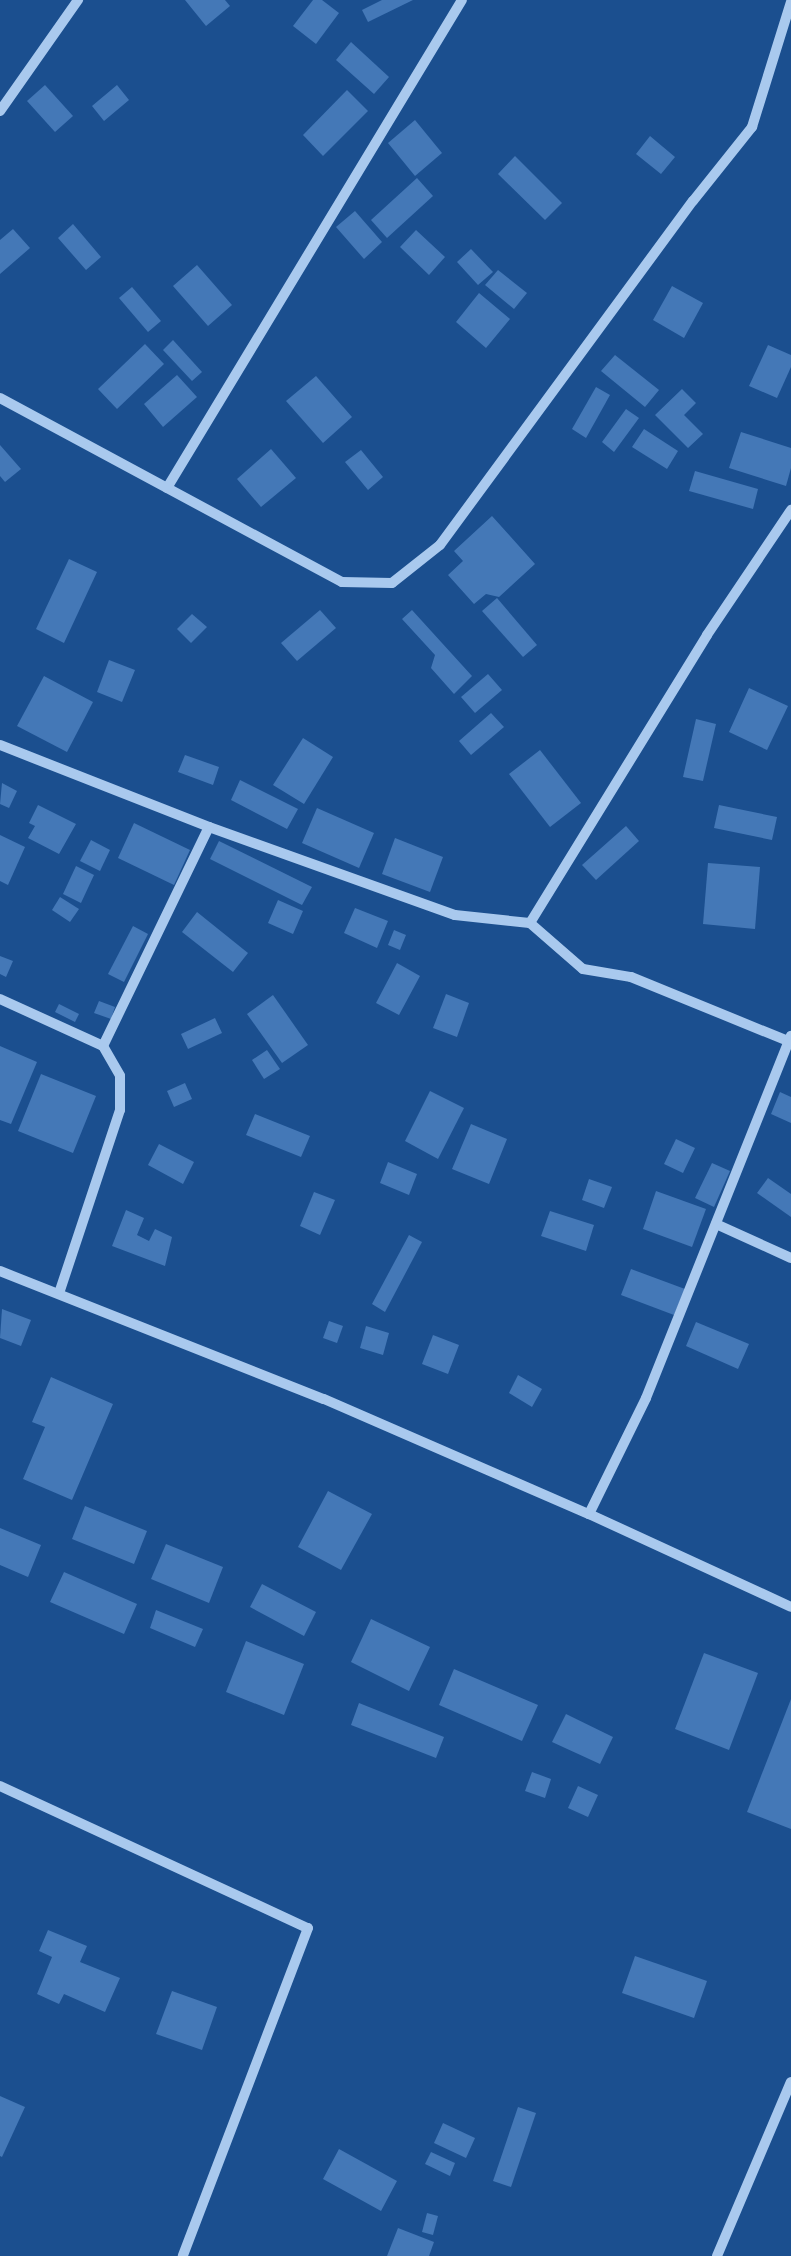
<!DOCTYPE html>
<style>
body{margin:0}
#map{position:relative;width:791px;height:2256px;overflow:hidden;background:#1b4f8f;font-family:"Golos Text",sans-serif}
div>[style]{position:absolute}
.building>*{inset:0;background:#4478b7}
.minor>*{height:10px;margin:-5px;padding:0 5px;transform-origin:5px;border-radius:5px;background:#a9c9ee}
span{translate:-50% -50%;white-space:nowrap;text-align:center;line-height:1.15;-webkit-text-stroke:4.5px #1b4f8f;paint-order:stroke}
</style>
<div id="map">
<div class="building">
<div style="clip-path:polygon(185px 0,225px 0,230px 6px,206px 26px)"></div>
<div style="clip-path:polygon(313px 0,322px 0,339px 13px,316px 44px,293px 26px)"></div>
<div style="clip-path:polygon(382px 0,413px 0,368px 22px,362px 10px)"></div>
<div style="clip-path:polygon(351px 42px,389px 77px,374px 94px,336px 60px)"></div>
<div style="clip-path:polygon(45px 85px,73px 116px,55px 132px,27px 101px)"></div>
<div style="clip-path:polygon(117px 85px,129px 100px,104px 121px,92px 106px)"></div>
<div style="clip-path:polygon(347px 90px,368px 111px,323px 156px,303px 135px)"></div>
<div style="clip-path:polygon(415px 120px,442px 153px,415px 176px,388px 143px)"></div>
<div style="clip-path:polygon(650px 136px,675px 157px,661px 174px,636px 154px)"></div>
<div style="clip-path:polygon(515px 156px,562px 203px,545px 220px,498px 174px)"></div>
<div style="clip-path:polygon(417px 178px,433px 196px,387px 238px,371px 220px)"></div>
<div style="clip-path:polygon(355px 211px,382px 242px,364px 259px,336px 227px)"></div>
<div style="clip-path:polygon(73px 224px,101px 257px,86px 270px,58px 238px)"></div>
<div style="clip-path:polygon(13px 229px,30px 248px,0 274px,0 240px)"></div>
<div style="clip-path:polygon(416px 230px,445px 257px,429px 275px,400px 247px)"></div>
<div style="clip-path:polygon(471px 249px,493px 272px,478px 285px,457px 262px)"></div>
<div style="clip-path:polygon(197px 265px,232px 305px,208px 326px,173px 286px)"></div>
<div style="clip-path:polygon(498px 270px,527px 293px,514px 309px,485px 285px)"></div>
<div style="clip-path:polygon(672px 286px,703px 303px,684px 338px,653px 320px)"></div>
<div style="clip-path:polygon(132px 287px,161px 321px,148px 332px,119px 298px)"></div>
<div style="clip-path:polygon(479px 293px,510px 319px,486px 348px,456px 322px)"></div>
<div style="clip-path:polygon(173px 340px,202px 372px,192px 381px,163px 350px)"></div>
<div style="clip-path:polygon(145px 344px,164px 364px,117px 409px,98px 389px)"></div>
<div style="clip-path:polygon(768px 345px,791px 355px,791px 367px,777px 398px,749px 386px)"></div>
<div style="clip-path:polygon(615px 355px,659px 390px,645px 407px,601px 371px)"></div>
<div style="clip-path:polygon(177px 375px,197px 397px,163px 427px,144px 404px)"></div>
<div style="clip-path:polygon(316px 376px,352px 417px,323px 443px,286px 401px)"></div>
<div style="clip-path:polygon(596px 387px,610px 395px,586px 438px,572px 429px)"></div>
<div style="clip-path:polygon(682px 389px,696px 403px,684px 415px,703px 434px,688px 448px,655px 415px)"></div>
<div style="clip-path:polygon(626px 409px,639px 418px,614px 452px,602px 442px)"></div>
<div style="clip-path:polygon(644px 429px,678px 451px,667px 469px,632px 447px)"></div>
<div style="clip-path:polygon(741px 432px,791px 448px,791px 468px,786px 486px,729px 468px)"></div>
<div style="clip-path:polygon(0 445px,21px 469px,5px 482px,0 476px)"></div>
<div style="clip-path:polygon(271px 449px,296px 478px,261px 507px,237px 479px)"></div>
<div style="clip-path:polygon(361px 450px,383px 477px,368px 490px,345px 462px)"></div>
<div style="clip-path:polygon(695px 471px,758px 489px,753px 509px,689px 491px)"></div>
<div style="clip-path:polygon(492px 516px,535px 564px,499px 597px,486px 594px,474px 604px,448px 575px,463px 561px,454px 551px)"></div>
<div style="clip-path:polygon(69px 559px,97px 572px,64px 643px,36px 629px)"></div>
<div style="clip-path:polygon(497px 598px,537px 645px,523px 657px,482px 611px)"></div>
<div style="clip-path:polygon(320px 610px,336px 628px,297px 661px,281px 643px)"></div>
<div style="clip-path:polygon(412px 610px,472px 676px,454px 694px,431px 668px,435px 655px,402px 619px)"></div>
<div style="clip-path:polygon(192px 614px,207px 627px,191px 643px,177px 629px)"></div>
<div style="clip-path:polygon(109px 660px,135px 670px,122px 702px,97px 692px)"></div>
<div style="clip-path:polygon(488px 674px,502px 690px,475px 713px,461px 697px)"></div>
<div style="clip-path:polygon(44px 676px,93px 702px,67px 752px,17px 726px)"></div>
<div style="clip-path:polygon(749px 688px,788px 706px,767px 750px,729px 732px)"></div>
<div style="clip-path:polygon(491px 713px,504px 727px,471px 755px,459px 741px)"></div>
<div style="clip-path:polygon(696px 719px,716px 724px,703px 781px,683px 777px)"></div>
<div style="clip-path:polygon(303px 738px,333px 757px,304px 804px,273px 785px)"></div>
<div style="clip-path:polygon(540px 750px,581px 803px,550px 827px,509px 774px)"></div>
<div style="clip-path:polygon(185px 755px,219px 767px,213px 785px,178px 772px)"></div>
<div style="clip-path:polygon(240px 780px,298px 809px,287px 829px,231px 800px)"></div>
<div style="clip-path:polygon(2px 783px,17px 791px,9px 808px,0 804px)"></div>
<div style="clip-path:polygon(38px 805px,76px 824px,59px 854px,28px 838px,35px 826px,29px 823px)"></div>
<div style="clip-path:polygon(719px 805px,777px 817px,772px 840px,714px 828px)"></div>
<div style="clip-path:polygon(317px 808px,374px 833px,359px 868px,302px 843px)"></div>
<div style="clip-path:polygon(134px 823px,190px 850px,174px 885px,118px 858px)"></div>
<div style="clip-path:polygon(626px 826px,639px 841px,596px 880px,582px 865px)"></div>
<div style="clip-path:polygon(0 835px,25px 847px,8px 885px,0 881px)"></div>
<div style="clip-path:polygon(395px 838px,443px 857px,430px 892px,382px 874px)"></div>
<div style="clip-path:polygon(91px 840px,110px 850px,100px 871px,80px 861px)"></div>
<div style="clip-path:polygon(219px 841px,312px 887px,302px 905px,210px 859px)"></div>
<div style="clip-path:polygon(708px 863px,760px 867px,755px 929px,703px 924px)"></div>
<div style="clip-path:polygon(76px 866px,94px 875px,81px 903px,63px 894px)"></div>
<div style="clip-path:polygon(60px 897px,79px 909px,70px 922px,52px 910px)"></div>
<div style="clip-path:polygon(278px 900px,303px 911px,293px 934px,268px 923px)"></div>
<div style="clip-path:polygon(355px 908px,388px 921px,377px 948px,344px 933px)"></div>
<div style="clip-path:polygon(197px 912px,248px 953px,233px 972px,182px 932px)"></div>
<div style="clip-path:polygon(133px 926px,148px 934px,124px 982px,108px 974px)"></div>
<div style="clip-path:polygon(394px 930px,406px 935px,400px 950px,388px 945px)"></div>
<div style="clip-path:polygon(0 956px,13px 961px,6px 977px,0 974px)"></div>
<div style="clip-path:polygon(397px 963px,420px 976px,399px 1015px,376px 1003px)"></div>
<div style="clip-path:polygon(446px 994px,469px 1003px,457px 1037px,433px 1028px)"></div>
<div style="clip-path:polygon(273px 995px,308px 1045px,282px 1063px,247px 1014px)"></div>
<div style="clip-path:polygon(99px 1001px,115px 1007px,111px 1019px,94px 1013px)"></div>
<div style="clip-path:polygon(59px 1004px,79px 1014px,75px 1022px,55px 1012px)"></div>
<div style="clip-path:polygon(215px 1018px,222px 1033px,188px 1049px,181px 1034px)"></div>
<div style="clip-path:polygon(0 1046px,37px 1062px,11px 1124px,0 1120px)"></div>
<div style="clip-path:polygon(267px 1050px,280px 1069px,264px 1079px,252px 1060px)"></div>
<div style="clip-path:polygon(41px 1074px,96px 1096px,73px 1153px,18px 1131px)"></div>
<div style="clip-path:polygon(185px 1083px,192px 1099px,174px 1107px,167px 1091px)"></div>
<div style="clip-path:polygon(430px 1091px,464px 1108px,438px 1159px,405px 1141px)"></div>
<div style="clip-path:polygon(780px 1092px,791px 1097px,791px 1123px,771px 1114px)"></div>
<div style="clip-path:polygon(255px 1114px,310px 1136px,301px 1157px,246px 1135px)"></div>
<div style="clip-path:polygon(471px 1124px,507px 1139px,489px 1184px,452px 1169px)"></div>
<div style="clip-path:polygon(676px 1139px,695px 1148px,683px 1173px,664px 1164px)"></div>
<div style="clip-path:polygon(159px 1144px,194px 1162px,183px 1184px,148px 1165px)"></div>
<div style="clip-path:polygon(388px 1162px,417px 1174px,409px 1195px,380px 1183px)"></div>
<div style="clip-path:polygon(712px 1163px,730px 1171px,714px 1207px,695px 1198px)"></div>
<div style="clip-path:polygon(768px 1178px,791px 1194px,791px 1217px,757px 1193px)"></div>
<div style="clip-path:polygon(589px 1179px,612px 1187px,604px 1208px,582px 1200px)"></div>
<div style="clip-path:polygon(656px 1191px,706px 1209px,692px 1247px,643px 1229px)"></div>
<div style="clip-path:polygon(314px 1192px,335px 1200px,320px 1235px,300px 1226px)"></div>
<div style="clip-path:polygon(126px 1210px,144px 1218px,137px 1235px,149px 1241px,155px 1229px,172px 1237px,165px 1266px,112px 1246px)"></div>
<div style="clip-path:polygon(550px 1211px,594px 1225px,586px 1251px,541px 1236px)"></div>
<div style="clip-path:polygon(409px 1235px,422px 1242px,385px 1312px,372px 1304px)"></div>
<div style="clip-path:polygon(631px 1269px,685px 1289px,674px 1315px,621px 1295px)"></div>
<div style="clip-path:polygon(2px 1309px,31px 1320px,21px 1346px,0 1338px)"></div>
<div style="clip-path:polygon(329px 1321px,343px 1326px,337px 1343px,323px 1338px)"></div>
<div style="clip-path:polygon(696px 1322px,749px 1344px,738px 1369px,686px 1346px)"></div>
<div style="clip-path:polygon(366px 1326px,389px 1333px,383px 1355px,360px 1348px)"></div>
<div style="clip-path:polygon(433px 1335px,459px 1345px,448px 1374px,422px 1364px)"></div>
<div style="clip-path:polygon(518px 1375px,542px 1389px,532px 1407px,509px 1393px)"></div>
<div style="clip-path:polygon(51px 1377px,113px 1404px,72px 1500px,23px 1479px,45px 1427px,32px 1422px)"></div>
<div style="clip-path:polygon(328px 1491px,372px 1514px,341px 1570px,298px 1547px)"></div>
<div style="clip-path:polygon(85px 1506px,147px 1531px,134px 1564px,72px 1539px)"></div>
<div style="clip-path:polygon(0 1528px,41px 1545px,28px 1577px,0 1565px)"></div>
<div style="clip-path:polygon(166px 1544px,223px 1567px,209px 1603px,151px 1579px)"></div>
<div style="clip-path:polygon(64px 1572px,137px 1604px,124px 1634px,50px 1602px)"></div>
<div style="clip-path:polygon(262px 1584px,316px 1612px,304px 1636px,250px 1607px)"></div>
<div style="clip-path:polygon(156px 1610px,203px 1629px,195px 1647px,150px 1628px)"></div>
<div style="clip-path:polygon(371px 1619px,430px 1647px,409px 1691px,351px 1662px)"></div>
<div style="clip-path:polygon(246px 1641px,304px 1664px,284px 1715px,226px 1692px)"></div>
<div style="clip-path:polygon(704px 1653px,758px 1673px,729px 1750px,675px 1729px)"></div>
<div style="clip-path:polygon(454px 1669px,538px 1705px,522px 1741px,439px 1705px)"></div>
<div style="clip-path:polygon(791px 1699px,791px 1829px,747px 1812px)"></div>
<div style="clip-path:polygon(359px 1703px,444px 1737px,436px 1758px,351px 1725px)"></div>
<div style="clip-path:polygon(566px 1714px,613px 1737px,600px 1764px,552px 1742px)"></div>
<div style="clip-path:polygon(532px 1772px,551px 1779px,545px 1798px,525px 1791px)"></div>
<div style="clip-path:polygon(578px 1786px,598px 1795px,588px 1817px,568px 1808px)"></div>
<div style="clip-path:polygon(48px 1930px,87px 1946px,80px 1962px,120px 1978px,105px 2012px,64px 1994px,59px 2004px,37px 1994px,52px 1957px,39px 1951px)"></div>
<div style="clip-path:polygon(635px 1956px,707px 1981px,694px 2018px,622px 1993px)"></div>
<div style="clip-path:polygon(172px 1991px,217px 2007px,202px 2050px,156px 2034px)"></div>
<div style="clip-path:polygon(0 2096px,25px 2107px,2px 2157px,0 2156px)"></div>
<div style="clip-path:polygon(518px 2107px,536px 2113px,511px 2187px,493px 2181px)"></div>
<div style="clip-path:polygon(443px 2123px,475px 2138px,466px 2158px,434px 2143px)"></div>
<div style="clip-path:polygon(339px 2149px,397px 2181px,381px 2211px,323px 2179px)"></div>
<div style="clip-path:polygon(431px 2152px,455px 2163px,450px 2176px,425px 2164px)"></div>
<div style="clip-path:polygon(427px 2213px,438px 2216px,433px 2235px,422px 2232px)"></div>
<div style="clip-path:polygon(398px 2228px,434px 2242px,429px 2256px,387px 2256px)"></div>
</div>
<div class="minor">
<div style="left:0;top:111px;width:136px;rotate:-54.9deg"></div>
<div style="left:0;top:398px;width:388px;rotate:28.3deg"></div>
<div style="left:342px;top:582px;width:50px;rotate:1.1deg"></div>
<div style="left:392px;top:583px;width:61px;rotate:-38.4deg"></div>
<div style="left:440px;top:545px;width:427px;rotate:-53.7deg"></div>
<div style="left:693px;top:201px;width:95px;rotate:-51.4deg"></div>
<div style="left:752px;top:127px;width:131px;rotate:-72.7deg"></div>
<div style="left:167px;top:488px;width:570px;rotate:-58.85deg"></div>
<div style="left:0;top:745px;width:225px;rotate:21.4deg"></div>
<div style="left:209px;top:827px;width:261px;rotate:19.7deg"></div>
<div style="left:455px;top:915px;width:75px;rotate:6.1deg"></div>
<div style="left:530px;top:923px;width:70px;rotate:41deg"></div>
<div style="left:583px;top:969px;width:49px;rotate:9.5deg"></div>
<div style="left:631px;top:977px;width:170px;rotate:22.2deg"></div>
<div style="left:530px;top:923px;width:338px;rotate:-58.4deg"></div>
<div style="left:707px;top:635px;width:151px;rotate:-56.1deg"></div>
<div style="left:0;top:999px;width:113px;rotate:24.5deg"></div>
<div style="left:103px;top:1046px;width:34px;rotate:60deg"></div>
<div style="left:120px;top:1076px;width:34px;rotate:90deg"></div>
<div style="left:120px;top:1110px;width:193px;rotate:108.4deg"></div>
<div style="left:103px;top:1046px;width:243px;rotate:-64.2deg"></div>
<div style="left:716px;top:1224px;width:82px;rotate:24.4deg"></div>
<div style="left:0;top:1271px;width:348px;rotate:21.6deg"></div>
<div style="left:324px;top:1399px;width:289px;rotate:23.5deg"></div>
<div style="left:589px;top:1514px;width:222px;rotate:24.7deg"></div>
<div style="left:589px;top:1514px;width:129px;rotate:-63.8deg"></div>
<div style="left:646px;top:1398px;width:390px;rotate:-68.2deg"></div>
<div style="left:0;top:1786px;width:339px;rotate:24.8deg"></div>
<div style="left:308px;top:1928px;width:351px;rotate:110.9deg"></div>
<div style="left:717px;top:2256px;width:189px;rotate:-67deg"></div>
</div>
</div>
